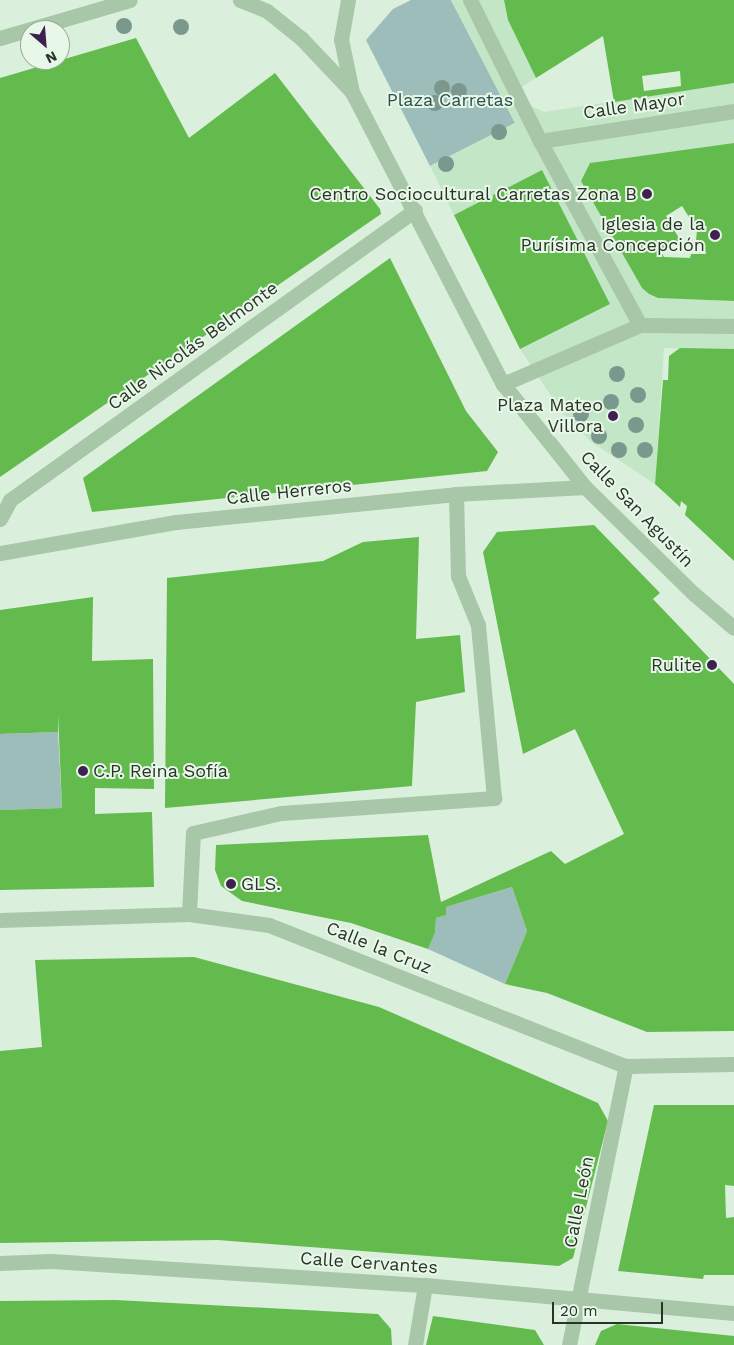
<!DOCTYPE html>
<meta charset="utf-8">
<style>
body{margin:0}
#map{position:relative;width:734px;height:1345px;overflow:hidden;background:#dbefdd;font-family:"Work Sans",sans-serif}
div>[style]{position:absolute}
.green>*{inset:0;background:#9cbdb9}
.plaza>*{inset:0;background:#c3e6c7}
.building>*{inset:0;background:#63bb4d}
.lane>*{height:15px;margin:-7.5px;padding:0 7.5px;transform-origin:7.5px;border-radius:7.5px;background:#a8c6a8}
.street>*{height:15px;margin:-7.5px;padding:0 7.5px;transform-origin:7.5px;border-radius:7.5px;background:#a8c6a8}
.trees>*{width:16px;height:16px;margin:-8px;border-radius:50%;background:#7b988e}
.dots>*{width:14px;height:14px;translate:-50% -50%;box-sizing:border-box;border:2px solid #e7f7e8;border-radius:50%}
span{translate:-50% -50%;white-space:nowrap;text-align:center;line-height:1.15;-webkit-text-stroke:4px #e7f7e8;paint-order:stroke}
.park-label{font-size:18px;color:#2d504d}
.street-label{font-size:18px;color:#293327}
.poi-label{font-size:18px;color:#293327}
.right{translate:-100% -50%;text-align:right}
.left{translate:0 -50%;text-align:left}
.north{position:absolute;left:20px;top:20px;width:50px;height:50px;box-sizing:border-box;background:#e7f7e8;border:1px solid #9ba99b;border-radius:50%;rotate:153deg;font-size:14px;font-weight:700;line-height:20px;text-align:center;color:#293327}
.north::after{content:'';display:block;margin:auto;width:18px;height:22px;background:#3f2151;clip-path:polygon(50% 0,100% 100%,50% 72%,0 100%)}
.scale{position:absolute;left:552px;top:1302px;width:111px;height:22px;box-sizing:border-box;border:2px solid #293327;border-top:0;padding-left:6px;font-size:15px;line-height:18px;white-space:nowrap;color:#293327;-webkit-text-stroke:4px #e7f7e8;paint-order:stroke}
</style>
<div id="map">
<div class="green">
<div style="clip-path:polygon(411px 0,451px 0,515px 123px,430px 166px,366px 40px,393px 9px)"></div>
<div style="clip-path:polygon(58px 732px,62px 808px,0 810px,0 734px)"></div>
<div style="clip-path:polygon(512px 887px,527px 931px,505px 984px,428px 949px,435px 933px,436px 918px,446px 915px,446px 907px)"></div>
</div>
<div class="plaza">
<div style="clip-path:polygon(451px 0,504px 0,508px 20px,536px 78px,520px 88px,527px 104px,544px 112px,734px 83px,734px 143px,590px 163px,581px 181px,642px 288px,649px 294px,658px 298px,734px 301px,734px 351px,664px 348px,655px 484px,590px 441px,563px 414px,520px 349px,610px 304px,542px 170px,454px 215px,430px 166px,515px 123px)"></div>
</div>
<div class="building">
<div style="clip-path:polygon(evenodd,504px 0,734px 0,734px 83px,614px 102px,603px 36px,536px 78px,508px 20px,504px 0,680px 71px,681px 86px,644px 91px,642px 76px,680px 71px)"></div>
<div style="clip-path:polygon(136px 38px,189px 138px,275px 73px,380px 209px,381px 214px,0 477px,0 78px)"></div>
<div style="clip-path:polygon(evenodd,734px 143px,734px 301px,658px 298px,649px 294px,642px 288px,581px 181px,590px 163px,734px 143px,682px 206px,697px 230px,696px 241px,703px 242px,706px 254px,691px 254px,690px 258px,664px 257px,661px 252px,680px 240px,666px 216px,682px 206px)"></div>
<div style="clip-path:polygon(542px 170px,610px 304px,520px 349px,454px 215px)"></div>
<div style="clip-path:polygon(390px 258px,466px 411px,498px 452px,487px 471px,92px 512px,83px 478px)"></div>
<div style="clip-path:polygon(680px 348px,734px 349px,734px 561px,685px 515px,687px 506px,681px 501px,680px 507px,655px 484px,663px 380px,668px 380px,669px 356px)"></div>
<div style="clip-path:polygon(594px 525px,660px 593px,653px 599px,734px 684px,734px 1031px,647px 1032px,547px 993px,505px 984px,527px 931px,512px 887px,446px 907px,446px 915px,436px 918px,435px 933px,428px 949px,351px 923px,242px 901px,221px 886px,215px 870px,216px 845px,428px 835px,441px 902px,551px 851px,565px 864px,624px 834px,575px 729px,523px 754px,483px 552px,497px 532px)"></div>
<div style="clip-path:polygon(419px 537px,416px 639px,460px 635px,465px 692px,416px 702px,412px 786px,165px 808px,167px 578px,323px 561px,363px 542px)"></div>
<div style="clip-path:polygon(93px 597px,92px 661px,153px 659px,154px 789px,95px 788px,95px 814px,152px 812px,154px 887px,0 890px,0 810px,62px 808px,58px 714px,58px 732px,0 734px,0 610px)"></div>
<div style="clip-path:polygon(194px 957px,379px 1007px,598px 1103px,608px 1121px,573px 1258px,559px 1266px,218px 1240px,0 1243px,0 1051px,42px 1047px,35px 960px)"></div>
<div style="clip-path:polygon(654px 1105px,734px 1105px,734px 1186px,725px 1185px,726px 1218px,734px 1217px,734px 1275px,704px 1275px,703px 1279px,618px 1271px)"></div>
<div style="clip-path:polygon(116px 1300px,378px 1314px,391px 1329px,392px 1345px,0 1345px,0 1301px)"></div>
<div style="clip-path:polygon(433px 1316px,535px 1330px,544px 1345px,426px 1345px)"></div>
<div style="clip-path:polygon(617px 1324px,734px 1336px,734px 1345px,595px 1345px,601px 1331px)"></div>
</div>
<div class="lane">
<div style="left:415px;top:1345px;width:61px;rotate:-80.5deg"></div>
</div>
<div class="street">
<div style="left:240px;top:0;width:29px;rotate:22deg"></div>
<div style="left:267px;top:11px;width:43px;rotate:38.5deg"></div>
<div style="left:301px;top:38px;width:74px;rotate:46.6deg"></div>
<div style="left:348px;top:0;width:40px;rotate:100deg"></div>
<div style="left:341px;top:39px;width:54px;rotate:78.3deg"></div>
<div style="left:352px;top:92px;width:329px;rotate:62.7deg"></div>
<div style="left:503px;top:384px;width:132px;rotate:51.5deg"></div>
<div style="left:585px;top:487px;width:153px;rotate:44.5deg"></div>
<div style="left:694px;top:594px;width:52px;rotate:40.4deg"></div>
<div style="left:470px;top:0;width:157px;rotate:63.6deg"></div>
<div style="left:540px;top:141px;width:209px;rotate:61.5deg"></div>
<div style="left:0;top:38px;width:135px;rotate:-16.3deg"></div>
<div style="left:540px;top:141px;width:196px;rotate:-8.8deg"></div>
<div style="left:503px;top:384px;width:149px;rotate:-23.3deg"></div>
<div style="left:640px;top:325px;width:94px;rotate:0.6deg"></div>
<div style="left:0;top:519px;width:21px;rotate:-62deg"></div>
<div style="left:10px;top:500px;width:498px;rotate:-35.6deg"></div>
<div style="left:0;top:553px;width:179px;rotate:-10deg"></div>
<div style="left:176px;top:522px;width:281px;rotate:-5.7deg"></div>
<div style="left:456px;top:494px;width:129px;rotate:-3.1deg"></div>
<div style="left:189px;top:914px;width:81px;rotate:-87.2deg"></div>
<div style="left:193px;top:833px;width:90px;rotate:-12.8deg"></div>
<div style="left:281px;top:813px;width:214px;rotate:-4deg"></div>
<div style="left:494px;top:798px;width:174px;rotate:-95.3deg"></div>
<div style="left:478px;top:625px;width:53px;rotate:-112.2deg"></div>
<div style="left:458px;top:576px;width:82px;rotate:-91.4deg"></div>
<div style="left:0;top:920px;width:189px;rotate:-1.8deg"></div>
<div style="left:189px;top:914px;width:81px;rotate:7.8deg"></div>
<div style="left:269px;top:925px;width:384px;rotate:21.6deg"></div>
<div style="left:626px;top:1066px;width:108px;rotate:-1.1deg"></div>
<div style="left:0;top:1263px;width:51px;rotate:-2.2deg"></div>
<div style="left:51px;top:1261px;width:375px;rotate:3.7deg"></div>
<div style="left:425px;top:1285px;width:310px;rotate:5.2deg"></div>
<div style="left:569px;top:1345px;width:285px;rotate:-78.5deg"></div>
</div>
<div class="trees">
<div style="left:124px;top:26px"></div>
<div style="left:181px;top:27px"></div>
<div style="left:442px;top:88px"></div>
<div style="left:459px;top:91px"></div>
<div style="left:435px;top:103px"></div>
<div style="left:499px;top:132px"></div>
<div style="left:446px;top:164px"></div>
<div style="left:617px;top:374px"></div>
<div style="left:638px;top:395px"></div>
<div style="left:611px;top:402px"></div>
<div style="left:581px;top:414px"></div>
<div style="left:636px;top:425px"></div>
<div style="left:599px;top:436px"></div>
<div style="left:619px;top:450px"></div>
<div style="left:645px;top:450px"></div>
</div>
<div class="dots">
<div style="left:647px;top:194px;background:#3f2151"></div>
<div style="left:715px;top:235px;background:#3f2151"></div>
<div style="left:613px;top:416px;background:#3f2151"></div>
<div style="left:712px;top:665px;background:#3f2151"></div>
<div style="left:83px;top:771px;background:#3f2151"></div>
<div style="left:231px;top:884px;background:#3f2151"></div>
</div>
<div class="park-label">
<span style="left:450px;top:100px">Plaza Carretas</span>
</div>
<div class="street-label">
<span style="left:634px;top:106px;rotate:-8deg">Calle Mayor</span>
<span style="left:193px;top:346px;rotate:-36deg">Calle Nicolás Belmonte</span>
<span style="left:289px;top:492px;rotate:-6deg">Calle Herreros</span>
<span style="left:637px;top:509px;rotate:46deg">Calle San Agustín</span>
<span style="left:379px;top:948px;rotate:22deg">Calle la Cruz</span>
<span style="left:579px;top:1202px;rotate:-79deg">Calle León</span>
<span style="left:369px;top:1263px;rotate:4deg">Calle Cervantes</span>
</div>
<div class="poi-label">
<span class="right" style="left:637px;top:194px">Centro Sociocultural Carretas Zona B</span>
<span class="right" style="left:705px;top:235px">Iglesia de la<br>Purísima Concepción</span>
<span class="right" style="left:603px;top:416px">Plaza Mateo<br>Villora</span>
<span class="right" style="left:702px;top:665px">Rulite</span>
<span class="left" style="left:93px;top:771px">C.P. Reina Sofía</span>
<span class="left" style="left:241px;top:884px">GLS.</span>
</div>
<div class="north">N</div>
<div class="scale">20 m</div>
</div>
